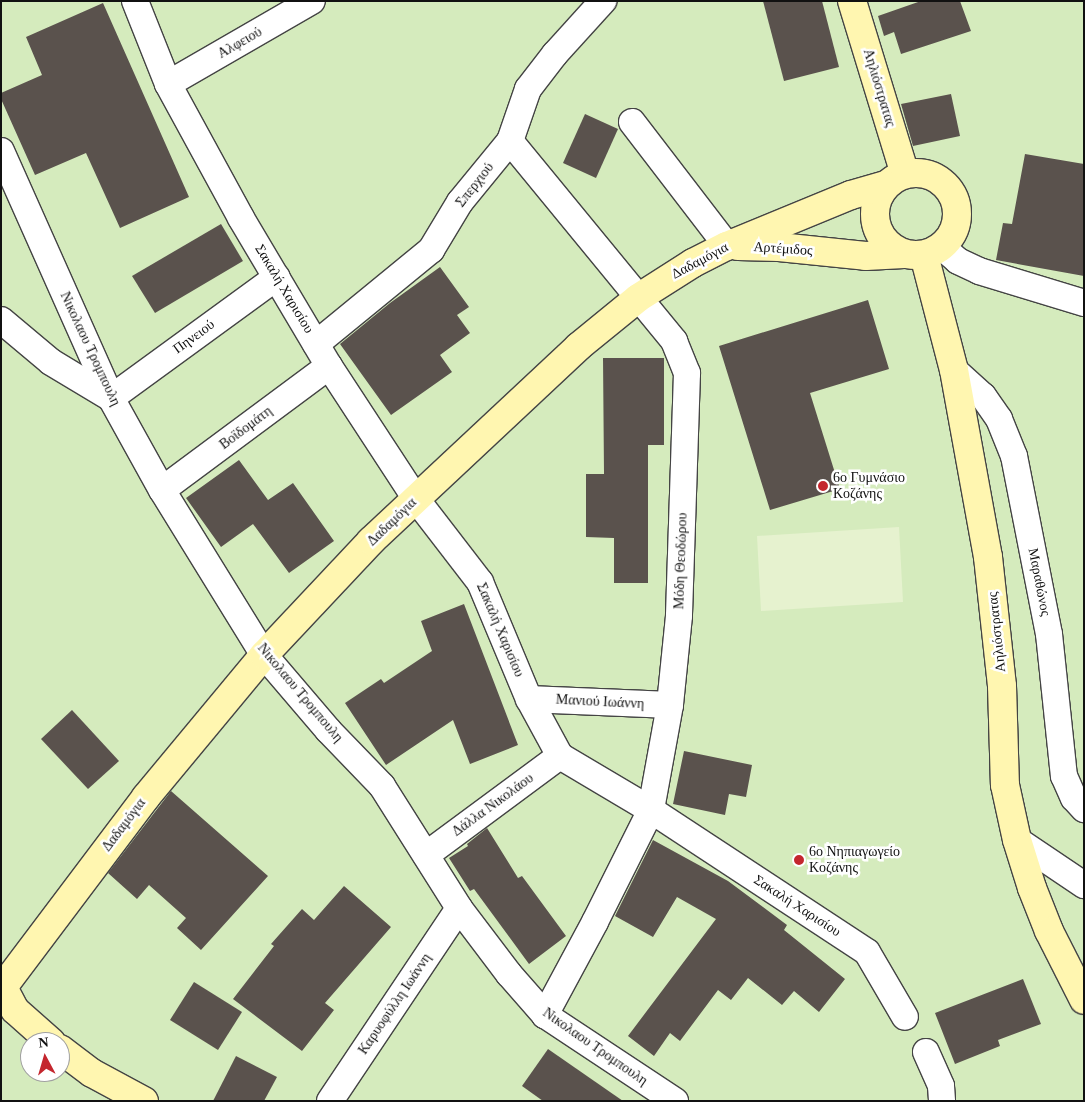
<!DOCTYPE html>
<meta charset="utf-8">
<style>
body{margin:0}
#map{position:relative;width:1085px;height:1102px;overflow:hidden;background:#fffdf5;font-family:Georgia,serif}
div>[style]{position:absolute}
.green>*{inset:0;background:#d5ebbd}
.pitch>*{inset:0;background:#e6f2cf}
.building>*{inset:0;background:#5a524d}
.roads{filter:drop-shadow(1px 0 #444) drop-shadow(-1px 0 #444) drop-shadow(0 1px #444) drop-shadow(0 -1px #444)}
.street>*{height:26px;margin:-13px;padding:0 13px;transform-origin:13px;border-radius:13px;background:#fff}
.secondary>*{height:28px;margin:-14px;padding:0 14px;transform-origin:14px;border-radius:14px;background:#fff6b0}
.secondary>.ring{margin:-14px;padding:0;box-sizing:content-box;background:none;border:28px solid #fff6b0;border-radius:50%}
.dots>*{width:14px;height:14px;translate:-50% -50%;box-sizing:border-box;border:2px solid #fff;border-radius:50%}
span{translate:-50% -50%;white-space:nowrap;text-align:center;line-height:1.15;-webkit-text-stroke:5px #fff;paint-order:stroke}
.street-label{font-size:14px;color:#111}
.poi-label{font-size:14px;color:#111}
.left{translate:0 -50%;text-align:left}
.frame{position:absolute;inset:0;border:2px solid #111;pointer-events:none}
.north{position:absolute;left:20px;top:1032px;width:50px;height:50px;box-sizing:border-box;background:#fff;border:1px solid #a0a0a0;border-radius:50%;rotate:354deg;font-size:14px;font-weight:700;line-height:20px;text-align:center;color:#111}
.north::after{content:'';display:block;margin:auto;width:18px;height:22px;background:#c4262e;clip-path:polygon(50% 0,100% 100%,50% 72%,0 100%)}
</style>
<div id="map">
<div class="green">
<div style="clip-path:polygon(evenodd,1px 1px,1084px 1px,1084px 1101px,1px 1101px,1px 1px,30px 1042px,60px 1042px,60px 1072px,30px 1072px,30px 1042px)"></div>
</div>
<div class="pitch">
<div style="clip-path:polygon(899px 527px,903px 602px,761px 611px,757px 536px)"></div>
</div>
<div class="building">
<div style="clip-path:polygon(763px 1px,822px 1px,839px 67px,784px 81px)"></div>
<div style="clip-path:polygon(921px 1px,960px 1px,971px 31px,901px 54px,894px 32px,884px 36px,878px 16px)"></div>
<div style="clip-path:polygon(103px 3px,189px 197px,120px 228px,86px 153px,35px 175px,1px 99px,1px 93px,42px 75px,26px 37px)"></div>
<div style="clip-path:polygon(951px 94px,960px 136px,913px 146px,901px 104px)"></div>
<div style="clip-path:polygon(585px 114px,618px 129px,596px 178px,563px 163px)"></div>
<div style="clip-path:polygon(1025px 154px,1084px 164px,1084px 276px,996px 260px,1003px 223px,1012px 224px)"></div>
<div style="clip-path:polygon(221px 224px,243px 261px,155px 313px,132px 276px)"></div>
<div style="clip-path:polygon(440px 267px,469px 307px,457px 315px,470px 333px,440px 355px,452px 372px,391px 415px,340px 344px,390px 303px)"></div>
<div style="clip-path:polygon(868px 300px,889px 369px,810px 393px,840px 489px,770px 510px,719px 346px)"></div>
<div style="clip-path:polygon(603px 358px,664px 358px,664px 445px,648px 445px,648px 583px,614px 583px,614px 538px,586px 537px,586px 474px,604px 474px)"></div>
<div style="clip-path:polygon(239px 460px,268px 500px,293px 483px,334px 541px,289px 573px,253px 524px,221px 547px,186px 498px)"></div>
<div style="clip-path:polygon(464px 604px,518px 745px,470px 764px,453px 720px,386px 765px,345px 703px,381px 679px,384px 683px,432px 651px,421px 621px)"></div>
<div style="clip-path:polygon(72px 710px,119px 761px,88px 789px,41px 739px)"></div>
<div style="clip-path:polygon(684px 751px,752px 765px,746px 797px,729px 794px,725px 815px,673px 804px)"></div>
<div style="clip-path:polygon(171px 791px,268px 876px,201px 950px,177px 928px,186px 918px,149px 885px,137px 899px,108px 873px)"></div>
<div style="clip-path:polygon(487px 828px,518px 878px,522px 876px,566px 936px,529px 964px,474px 889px,470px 891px,449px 858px,468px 846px,467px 844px)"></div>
<div style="clip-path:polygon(653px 840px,728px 881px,787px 925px,784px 930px,845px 979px,819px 1012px,794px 991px,782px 1005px,748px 978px,731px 1000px,718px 990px,680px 1041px,670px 1033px,654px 1056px,628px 1036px,716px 919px,677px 897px,653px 937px,615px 916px)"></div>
<div style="clip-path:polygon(344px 886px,391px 927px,325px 1003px,334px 1010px,302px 1051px,233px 999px,274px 946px,271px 944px,302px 909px,314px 920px)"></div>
<div style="clip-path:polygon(1023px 979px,1041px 1024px,998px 1040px,1000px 1046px,955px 1064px,935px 1013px)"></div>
<div style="clip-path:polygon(194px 982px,242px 1012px,218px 1050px,170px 1020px)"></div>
<div style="clip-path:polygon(548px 1049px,623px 1101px,543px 1101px,522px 1086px)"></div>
<div style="clip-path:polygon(236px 1056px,277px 1077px,264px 1101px,213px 1101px)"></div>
</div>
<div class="roads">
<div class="street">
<div style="left:135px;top:1px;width:89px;rotate:68.3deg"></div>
<div style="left:168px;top:84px;width:153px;rotate:61.4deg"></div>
<div style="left:241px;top:218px;width:172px;rotate:59.3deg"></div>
<div style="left:329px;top:366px;width:159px;rotate:56.8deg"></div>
<div style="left:416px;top:499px;width:105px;rotate:52.4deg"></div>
<div style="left:480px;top:582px;width:127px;rotate:67.3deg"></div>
<div style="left:529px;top:699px;width:65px;rotate:61.5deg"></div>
<div style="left:560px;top:756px;width:106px;rotate:30.7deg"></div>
<div style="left:651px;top:810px;width:258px;rotate:33.3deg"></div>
<div style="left:867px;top:952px;width:75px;rotate:59.7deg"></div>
<div style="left:168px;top:84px;width:166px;rotate:-30deg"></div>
<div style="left:632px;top:122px;width:156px;rotate:52.5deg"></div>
<div style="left:510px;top:141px;width:259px;rotate:50.6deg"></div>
<div style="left:674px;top:341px;width:35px;rotate:68deg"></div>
<div style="left:687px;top:373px;width:243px;rotate:91.9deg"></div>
<div style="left:679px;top:616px;width:89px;rotate:95.8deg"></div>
<div style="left:670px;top:705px;width:107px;rotate:100.3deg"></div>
<div style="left:651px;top:810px;width:125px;rotate:116.6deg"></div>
<div style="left:595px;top:922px;width:106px;rotate:118.3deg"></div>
<div style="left:1px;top:151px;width:270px;rotate:66deg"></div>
<div style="left:111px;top:398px;width:105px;rotate:61deg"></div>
<div style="left:162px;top:490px;width:194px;rotate:58.3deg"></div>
<div style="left:264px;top:655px;width:99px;rotate:49.5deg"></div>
<div style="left:328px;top:730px;width:78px;rotate:46deg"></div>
<div style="left:382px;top:786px;width:144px;rotate:57.7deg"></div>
<div style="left:459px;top:908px;width:83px;rotate:52.9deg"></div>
<div style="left:509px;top:974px;width:55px;rotate:48.7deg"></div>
<div style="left:545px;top:1015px;width:156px;rotate:33.5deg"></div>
<div style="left:942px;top:247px;width:21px;rotate:41deg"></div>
<div style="left:958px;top:261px;width:23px;rotate:25deg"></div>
<div style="left:979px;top:271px;width:110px;rotate:16.9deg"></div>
<div style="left:1px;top:320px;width:65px;rotate:40deg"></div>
<div style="left:51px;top:362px;width:70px;rotate:31deg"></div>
<div style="left:111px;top:398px;width:205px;rotate:-36.1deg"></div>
<div style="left:316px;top:344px;width:149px;rotate:-39.3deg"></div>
<div style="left:431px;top:250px;width:56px;rotate:-58.9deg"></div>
<div style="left:460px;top:202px;width:79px;rotate:-50.7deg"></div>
<div style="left:510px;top:141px;width:55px;rotate:-70.9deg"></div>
<div style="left:528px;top:89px;width:44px;rotate:-52.4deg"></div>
<div style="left:555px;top:54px;width:72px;rotate:-47.8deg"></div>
<div style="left:954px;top:370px;width:39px;rotate:42deg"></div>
<div style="left:983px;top:396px;width:28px;rotate:55deg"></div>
<div style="left:999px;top:419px;width:40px;rotate:68deg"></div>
<div style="left:1014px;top:456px;width:181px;rotate:78.9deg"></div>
<div style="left:1049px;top:634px;width:143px;rotate:84deg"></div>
<div style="left:1064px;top:776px;width:24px;rotate:66deg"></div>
<div style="left:1074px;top:798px;width:15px;rotate:48deg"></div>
<div style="left:162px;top:490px;width:208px;rotate:-36.6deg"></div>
<div style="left:529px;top:699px;width:141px;rotate:2.4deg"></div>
<div style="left:1017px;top:840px;width:81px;rotate:33.9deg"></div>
<div style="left:426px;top:855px;width:167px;rotate:-36.5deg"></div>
<div style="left:926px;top:1052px;width:37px;rotate:66deg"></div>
<div style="left:941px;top:1086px;width:15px;rotate:86deg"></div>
<div style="left:330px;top:1101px;width:232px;rotate:-56.2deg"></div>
</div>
<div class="secondary">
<div style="left:852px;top:1px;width:181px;rotate:73deg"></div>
<div class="ring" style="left:875px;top:173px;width:54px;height:54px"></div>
<div style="left:738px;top:246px;width:41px;rotate:1.4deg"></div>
<div style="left:779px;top:247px;width:87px;rotate:5.9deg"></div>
<div style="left:866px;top:256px;width:38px;rotate:-3deg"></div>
<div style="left:924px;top:255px;width:119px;rotate:75.4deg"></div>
<div style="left:954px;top:370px;width:190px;rotate:79.7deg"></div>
<div style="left:988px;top:557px;width:130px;rotate:83.8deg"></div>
<div style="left:1002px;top:686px;width:99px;rotate:88.3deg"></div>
<div style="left:1005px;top:785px;width:56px;rotate:77.7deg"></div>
<div style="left:1017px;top:840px;width:50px;rotate:72.6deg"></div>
<div style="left:1032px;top:888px;width:46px;rotate:68.4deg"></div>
<div style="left:1049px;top:931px;width:77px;rotate:63.1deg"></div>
<div style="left:51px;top:1042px;width:48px;rotate:-138.4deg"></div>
<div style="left:15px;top:1010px;width:26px;rotate:-118deg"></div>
<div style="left:3px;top:987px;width:238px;rotate:-53deg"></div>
<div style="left:146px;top:797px;width:185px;rotate:-50.3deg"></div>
<div style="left:264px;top:655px;width:156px;rotate:-46.8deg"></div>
<div style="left:371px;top:541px;width:284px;rotate:-43.1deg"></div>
<div style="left:578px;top:347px;width:77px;rotate:-39.2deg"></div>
<div style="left:638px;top:298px;width:65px;rotate:-32.5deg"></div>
<div style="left:693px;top:263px;width:38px;rotate:-27deg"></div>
<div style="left:727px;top:246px;width:134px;rotate:-22.4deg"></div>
<div style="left:851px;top:195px;width:36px;rotate:-16deg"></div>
<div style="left:60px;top:1049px;width:40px;rotate:37deg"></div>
<div style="left:92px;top:1073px;width:59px;rotate:28.3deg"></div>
</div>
</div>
<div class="dots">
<div style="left:823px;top:486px;background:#c4262e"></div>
<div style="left:799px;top:860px;background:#c4262e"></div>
</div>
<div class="street-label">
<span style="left:240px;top:43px;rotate:-30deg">Αλφειού</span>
<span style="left:879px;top:88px;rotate:73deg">Αηλιόστρατας</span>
<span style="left:475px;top:185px;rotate:-52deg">Σπερχιού</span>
<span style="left:783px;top:249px;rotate:4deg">Αρτέμιδος</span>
<span style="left:700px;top:261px;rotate:-28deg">Δαδαμόγια</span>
<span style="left:284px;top:289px;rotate:59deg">Σακαλή Χαρισίου</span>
<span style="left:194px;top:337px;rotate:-36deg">Πηνειού</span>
<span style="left:90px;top:349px;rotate:65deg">Νικολαου Τρομπουλη</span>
<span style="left:246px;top:428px;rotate:-37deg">Βοϊδομάτη</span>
<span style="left:392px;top:522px;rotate:-44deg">Δαδαμόγια</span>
<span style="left:681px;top:561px;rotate:-88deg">Μόδη Θεοδώρου</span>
<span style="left:1039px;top:582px;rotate:79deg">Μαραθώνος</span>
<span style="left:500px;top:630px;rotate:67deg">Σακαλή Χαρισίου</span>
<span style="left:997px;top:632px;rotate:-96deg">Αηλιόστρατας</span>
<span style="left:300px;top:693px;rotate:50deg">Νικολαου Τρομπουλη</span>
<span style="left:600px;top:702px;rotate:3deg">Μανιού Ιωάννη</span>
<span style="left:493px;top:805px;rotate:-36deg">Δάλλα Νικολάου</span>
<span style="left:124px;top:825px;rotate:-53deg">Δαδαμόγια</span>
<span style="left:797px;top:906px;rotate:33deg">Σακαλή Χαρισίου</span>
<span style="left:395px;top:1004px;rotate:-56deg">Καρυοφύλλη Ιωάννη</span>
<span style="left:595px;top:1047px;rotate:35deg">Νικολαου Τρομπουλη</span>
</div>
<div class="poi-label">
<span class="left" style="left:833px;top:486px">6ο Γυμνάσιο<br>Κοζάνης</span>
<span class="left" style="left:809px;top:860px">6ο Νηπιαγωγείο<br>Κοζάνης</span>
</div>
<div class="frame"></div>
<div class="north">N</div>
</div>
